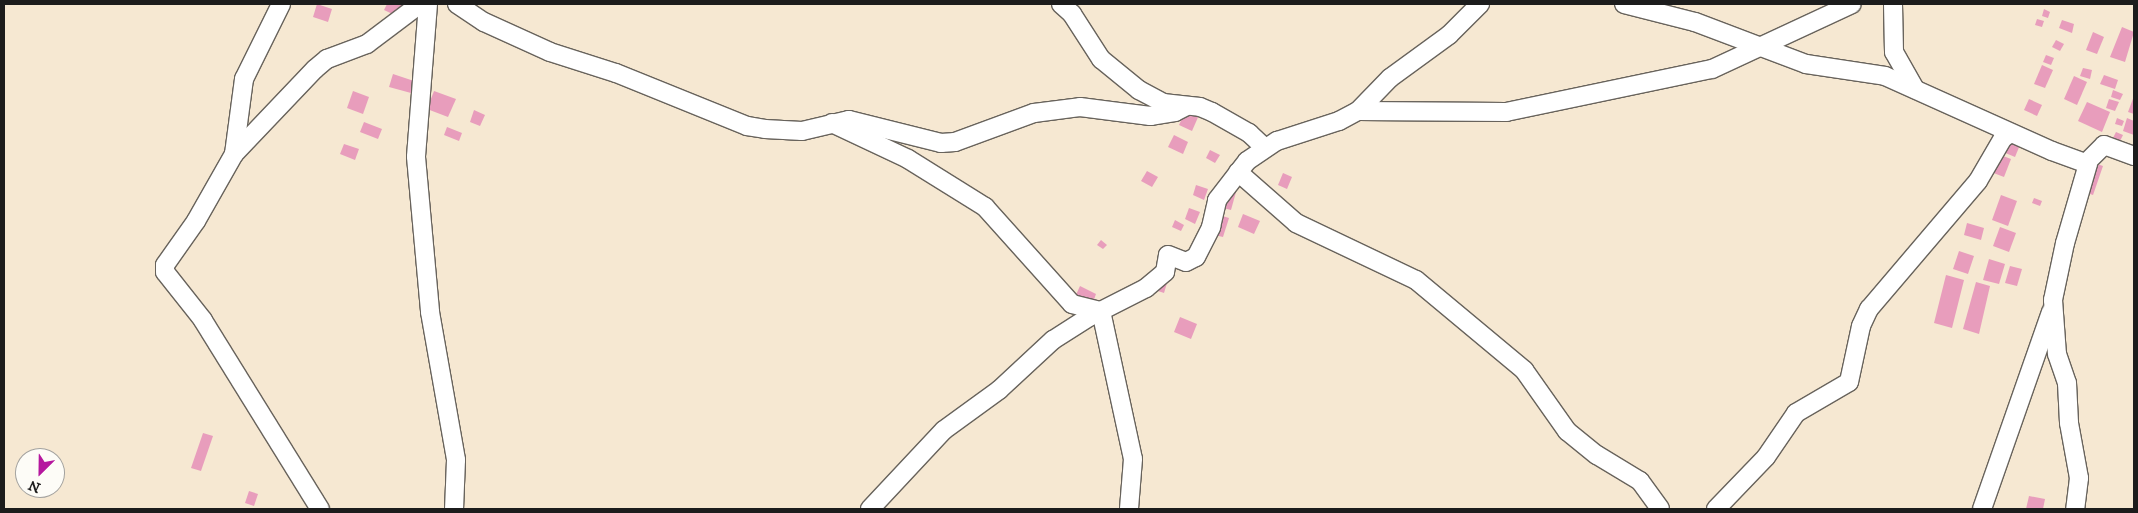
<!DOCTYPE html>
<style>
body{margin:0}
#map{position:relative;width:2138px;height:513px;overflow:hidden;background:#f6e8d2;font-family:"IM FELL DW Pica",serif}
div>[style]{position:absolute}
.building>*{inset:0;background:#e89dbc}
.roads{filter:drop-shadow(1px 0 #68635c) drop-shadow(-1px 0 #68635c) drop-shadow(0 1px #68635c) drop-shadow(0 -1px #68635c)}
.minor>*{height:18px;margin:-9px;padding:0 9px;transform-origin:9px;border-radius:9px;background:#fff}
span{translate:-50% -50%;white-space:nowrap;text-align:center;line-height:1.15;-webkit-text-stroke:4.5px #fdfcf7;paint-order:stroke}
.frame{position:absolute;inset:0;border:5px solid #1c1c1c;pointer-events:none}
.north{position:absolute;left:15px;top:448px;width:50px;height:50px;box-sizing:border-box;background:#fdfcf7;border:1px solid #a3a29f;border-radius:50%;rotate:203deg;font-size:14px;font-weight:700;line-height:20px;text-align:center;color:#1c1c1c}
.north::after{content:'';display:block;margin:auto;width:18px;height:22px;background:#b5179e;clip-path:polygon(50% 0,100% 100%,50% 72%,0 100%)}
</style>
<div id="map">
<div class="building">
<div style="clip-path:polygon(317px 4px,332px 9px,328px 22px,313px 17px)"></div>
<div style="clip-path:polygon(387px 4px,408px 4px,401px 18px,384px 10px)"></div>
<div style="clip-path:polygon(2044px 9px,2050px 12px,2048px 18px,2042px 16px)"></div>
<div style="clip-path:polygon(2037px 19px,2044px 21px,2042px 27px,2035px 25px)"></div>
<div style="clip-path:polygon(2062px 20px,2074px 24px,2072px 33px,2059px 28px)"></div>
<div style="clip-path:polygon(2122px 27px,2134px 32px,2125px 62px,2110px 57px)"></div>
<div style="clip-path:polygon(2093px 32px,2104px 37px,2097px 54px,2086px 50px)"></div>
<div style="clip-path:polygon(2056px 40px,2064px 44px,2060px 51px,2052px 47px)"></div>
<div style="clip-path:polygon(2046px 55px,2054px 58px,2051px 65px,2043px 62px)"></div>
<div style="clip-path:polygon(2042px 65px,2053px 70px,2045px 88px,2034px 84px)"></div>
<div style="clip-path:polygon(2083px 68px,2092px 70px,2090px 79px,2080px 76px)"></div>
<div style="clip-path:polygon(393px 74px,414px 81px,411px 93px,389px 87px)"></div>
<div style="clip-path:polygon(2104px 75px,2118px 80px,2115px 89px,2100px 84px)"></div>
<div style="clip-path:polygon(2074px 76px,2087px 82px,2077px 105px,2064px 99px)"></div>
<div style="clip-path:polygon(2113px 90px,2123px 94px,2120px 100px,2111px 97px)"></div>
<div style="clip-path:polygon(353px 91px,369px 97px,363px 114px,347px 108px)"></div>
<div style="clip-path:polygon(434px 91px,456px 99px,448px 117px,427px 109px)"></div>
<div style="clip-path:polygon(2134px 96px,2134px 114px,2128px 112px)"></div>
<div style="clip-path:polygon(2029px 99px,2042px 105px,2037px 116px,2024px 110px)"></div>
<div style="clip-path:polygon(2109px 99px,2119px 102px,2115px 111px,2106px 108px)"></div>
<div style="clip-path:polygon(2087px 102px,2110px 112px,2102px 132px,2078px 121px)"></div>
<div style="clip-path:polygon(474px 110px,485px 115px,480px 126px,470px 122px)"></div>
<div style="clip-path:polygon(1186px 110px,1199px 115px,1192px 131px,1179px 125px)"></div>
<div style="clip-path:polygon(2117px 118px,2124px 121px,2122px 126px,2115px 124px)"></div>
<div style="clip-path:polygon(2127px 118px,2134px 121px,2134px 135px,2123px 131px)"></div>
<div style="clip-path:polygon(364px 122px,382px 129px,378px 139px,360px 132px)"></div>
<div style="clip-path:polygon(447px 127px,462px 133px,459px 141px,444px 135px)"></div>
<div style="clip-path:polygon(2116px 132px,2123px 135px,2120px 141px,2113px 138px)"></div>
<div style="clip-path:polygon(1174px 135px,1188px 142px,1183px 154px,1168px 147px)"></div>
<div style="clip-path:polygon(2009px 135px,2022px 140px,2015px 157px,2003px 152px)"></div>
<div style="clip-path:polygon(344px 144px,359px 149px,355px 160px,340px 154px)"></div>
<div style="clip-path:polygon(1210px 150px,1220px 155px,1215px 163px,1206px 158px)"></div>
<div style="clip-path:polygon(1998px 154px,2011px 159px,2004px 177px,1991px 172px)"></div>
<div style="clip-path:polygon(2094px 163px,2103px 166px,2093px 195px,2084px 192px)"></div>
<div style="clip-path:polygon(1147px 171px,1158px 177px,1152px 187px,1141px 181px)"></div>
<div style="clip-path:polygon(1283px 173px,1292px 177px,1287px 189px,1278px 185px)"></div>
<div style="clip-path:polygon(1196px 185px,1208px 189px,1204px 200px,1193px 195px)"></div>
<div style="clip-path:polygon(1224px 188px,1236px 192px,1231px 210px,1219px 207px)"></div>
<div style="clip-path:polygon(2001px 195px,2017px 201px,2008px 226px,1992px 220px)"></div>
<div style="clip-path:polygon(2034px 198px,2042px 201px,2040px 206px,2032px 203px)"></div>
<div style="clip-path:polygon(1189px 208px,1200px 212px,1195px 224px,1185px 219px)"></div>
<div style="clip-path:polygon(1216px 214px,1229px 218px,1223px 237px,1210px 234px)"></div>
<div style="clip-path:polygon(1243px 214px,1260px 221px,1254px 234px,1238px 227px)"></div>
<div style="clip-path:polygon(1175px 220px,1184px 225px,1181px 231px,1172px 227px)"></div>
<div style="clip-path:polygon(1967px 223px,1984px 228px,1981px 240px,1964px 235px)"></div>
<div style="clip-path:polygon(2000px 227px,2016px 233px,2009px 252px,1993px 246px)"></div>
<div style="clip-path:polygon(1101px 240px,1107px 245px,1103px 249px,1097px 245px)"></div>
<div style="clip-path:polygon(1959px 251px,1974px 256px,1968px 274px,1953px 269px)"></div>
<div style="clip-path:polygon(1989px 259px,2005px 264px,1999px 284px,1983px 280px)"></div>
<div style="clip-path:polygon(2010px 266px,2022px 269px,2017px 286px,2005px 283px)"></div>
<div style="clip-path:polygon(1946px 275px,1964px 280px,1952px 328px,1934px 323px)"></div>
<div style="clip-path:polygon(1156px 278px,1167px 283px,1164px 293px,1152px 289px)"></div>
<div style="clip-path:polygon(1976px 282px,1990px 286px,1979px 334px,1963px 329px)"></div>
<div style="clip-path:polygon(1080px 286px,1096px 294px,1092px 305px,1075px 297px)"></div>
<div style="clip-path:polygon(1180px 317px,1197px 324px,1191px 339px,1174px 332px)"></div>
<div style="clip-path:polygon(203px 433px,213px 436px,201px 471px,191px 468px)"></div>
<div style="clip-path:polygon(249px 491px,258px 494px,254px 506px,245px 503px)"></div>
<div style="clip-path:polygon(2029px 496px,2045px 499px,2043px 509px,2026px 509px)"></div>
</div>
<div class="roads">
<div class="minor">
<div style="left:428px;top:4px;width:153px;rotate:94.5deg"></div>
<div style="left:416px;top:157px;width:156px;rotate:84.8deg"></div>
<div style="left:430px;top:312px;width:150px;rotate:80deg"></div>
<div style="left:456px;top:460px;width:49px;rotate:92.3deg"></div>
<div style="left:457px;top:4px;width:32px;rotate:34deg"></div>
<div style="left:484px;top:22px;width:72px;rotate:24.4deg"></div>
<div style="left:550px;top:52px;width:69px;rotate:17.7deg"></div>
<div style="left:616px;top:73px;width:141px;rotate:22deg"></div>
<div style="left:747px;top:126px;width:18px;rotate:9deg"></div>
<div style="left:765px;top:129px;width:37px;rotate:3deg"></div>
<div style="left:802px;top:131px;width:48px;rotate:-13.2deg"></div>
<div style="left:849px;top:120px;width:95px;rotate:14deg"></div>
<div style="left:941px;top:143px;width:14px;rotate:-4deg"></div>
<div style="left:955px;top:142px;width:84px;rotate:-20.2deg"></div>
<div style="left:1034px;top:113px;width:46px;rotate:-7.4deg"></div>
<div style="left:1080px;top:107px;width:71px;rotate:7.3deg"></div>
<div style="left:1150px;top:116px;width:25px;rotate:-9deg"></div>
<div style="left:1175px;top:112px;width:11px;rotate:-27deg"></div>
<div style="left:1061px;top:4px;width:15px;rotate:42deg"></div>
<div style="left:1072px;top:14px;width:54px;rotate:57.2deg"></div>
<div style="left:1101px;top:59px;width:49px;rotate:39.2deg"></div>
<div style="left:1139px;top:90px;width:27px;rotate:28deg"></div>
<div style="left:1163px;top:103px;width:37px;rotate:6deg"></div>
<div style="left:1200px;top:107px;width:13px;rotate:23deg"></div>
<div style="left:1212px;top:112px;width:43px;rotate:29.6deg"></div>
<div style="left:1249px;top:133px;width:22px;rotate:43deg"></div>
<div style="left:1624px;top:4px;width:73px;rotate:14.2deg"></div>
<div style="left:1695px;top:22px;width:119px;rotate:20.7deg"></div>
<div style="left:1806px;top:64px;width:80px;rotate:8.6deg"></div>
<div style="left:1885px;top:76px;width:183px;rotate:24.2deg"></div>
<div style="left:2052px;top:151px;width:38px;rotate:20deg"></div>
<div style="left:2088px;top:164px;width:82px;rotate:106.2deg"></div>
<div style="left:2065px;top:243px;width:58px;rotate:101.9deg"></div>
<div style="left:2053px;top:300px;width:54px;rotate:85.8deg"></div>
<div style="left:2057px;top:354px;width:31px;rotate:71deg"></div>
<div style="left:2067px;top:383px;width:40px;rotate:87.1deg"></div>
<div style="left:2069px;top:423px;width:56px;rotate:79.7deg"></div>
<div style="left:2079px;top:478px;width:31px;rotate:97deg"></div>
<div style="left:1893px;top:4px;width:48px;rotate:88.8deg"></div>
<div style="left:1894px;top:52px;width:43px;rotate:60.4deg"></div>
<div style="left:1358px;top:111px;width:148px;rotate:0.4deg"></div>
<div style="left:1506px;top:112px;width:210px;rotate:-11.8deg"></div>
<div style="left:1712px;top:69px;width:154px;rotate:-24.9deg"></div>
<div style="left:832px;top:123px;width:84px;rotate:25.3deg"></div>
<div style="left:908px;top:159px;width:91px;rotate:31.9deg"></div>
<div style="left:985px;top:207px;width:130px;rotate:48.1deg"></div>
<div style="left:1072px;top:304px;width:30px;rotate:14deg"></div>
<div style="left:1101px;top:311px;width:151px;rotate:77.8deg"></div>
<div style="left:1133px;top:459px;width:50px;rotate:94.6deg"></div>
<div style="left:234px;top:154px;width:76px;rotate:-82.4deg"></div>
<div style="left:244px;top:79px;width:84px;rotate:-63.7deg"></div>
<div style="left:2087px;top:162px;width:24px;rotate:-45deg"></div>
<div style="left:2104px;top:145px;width:32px;rotate:20deg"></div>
<div style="left:1238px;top:172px;width:77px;rotate:41.3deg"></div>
<div style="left:1296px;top:223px;width:133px;rotate:25.4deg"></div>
<div style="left:1416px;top:280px;width:141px;rotate:39.8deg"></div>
<div style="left:1524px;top:370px;width:75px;rotate:54.8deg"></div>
<div style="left:1567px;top:431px;width:38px;rotate:39deg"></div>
<div style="left:1597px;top:455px;width:50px;rotate:31.2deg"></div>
<div style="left:1640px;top:481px;width:34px;rotate:54deg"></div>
<div style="left:320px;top:509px;width:222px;rotate:-121.8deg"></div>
<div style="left:203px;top:320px;width:61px;rotate:-128.4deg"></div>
<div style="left:165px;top:272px;width:7px;rotate:-90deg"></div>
<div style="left:165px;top:265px;width:54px;rotate:-54.8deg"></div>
<div style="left:196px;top:221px;width:77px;rotate:-60.4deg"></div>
<div style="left:234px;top:154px;width:117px;rotate:-46.4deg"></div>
<div style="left:315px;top:69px;width:16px;rotate:-40deg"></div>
<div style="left:327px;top:59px;width:43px;rotate:-20.6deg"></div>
<div style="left:367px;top:44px;width:66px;rotate:-37deg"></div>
<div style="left:870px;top:509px;width:108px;rotate:-46.9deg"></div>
<div style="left:944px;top:430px;width:68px;rotate:-36deg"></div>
<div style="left:999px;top:390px;width:74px;rotate:-42.8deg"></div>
<div style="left:1053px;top:340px;width:43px;rotate:-32.6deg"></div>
<div style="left:1089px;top:317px;width:64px;rotate:-27deg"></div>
<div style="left:1146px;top:288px;width:25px;rotate:-40deg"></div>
<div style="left:1165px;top:272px;width:17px;rotate:-80deg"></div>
<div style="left:1168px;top:255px;width:19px;rotate:21deg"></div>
<div style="left:1186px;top:262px;width:11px;rotate:-27deg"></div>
<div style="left:1196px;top:257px;width:34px;rotate:-63deg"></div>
<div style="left:1211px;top:227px;width:28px;rotate:-77deg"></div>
<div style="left:1217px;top:200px;width:49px;rotate:-52.4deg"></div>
<div style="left:1247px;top:161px;width:36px;rotate:-34deg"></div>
<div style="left:1277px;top:141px;width:65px;rotate:-17.9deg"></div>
<div style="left:1339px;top:121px;width:21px;rotate:-28deg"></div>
<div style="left:1358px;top:111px;width:46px;rotate:-45.9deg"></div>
<div style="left:1390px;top:78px;width:73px;rotate:-36.1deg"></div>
<div style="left:1449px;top:35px;width:44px;rotate:-45deg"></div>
<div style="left:1716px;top:509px;width:72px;rotate:-46.1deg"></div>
<div style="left:1766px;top:457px;width:53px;rotate:-55.7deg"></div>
<div style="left:1796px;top:413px;width:61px;rotate:-30.3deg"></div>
<div style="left:1849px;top:382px;width:57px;rotate:-77.9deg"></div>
<div style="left:1861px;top:326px;width:19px;rotate:-65deg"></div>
<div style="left:1869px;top:309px;width:168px;rotate:-49.6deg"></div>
<div style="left:1978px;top:181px;width:50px;rotate:-59.8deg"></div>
<div style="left:2003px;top:138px;width:9px;rotate:-32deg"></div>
<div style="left:1982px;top:509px;width:209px;rotate:-70.7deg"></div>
</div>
</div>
<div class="frame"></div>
<div class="north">N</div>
</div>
